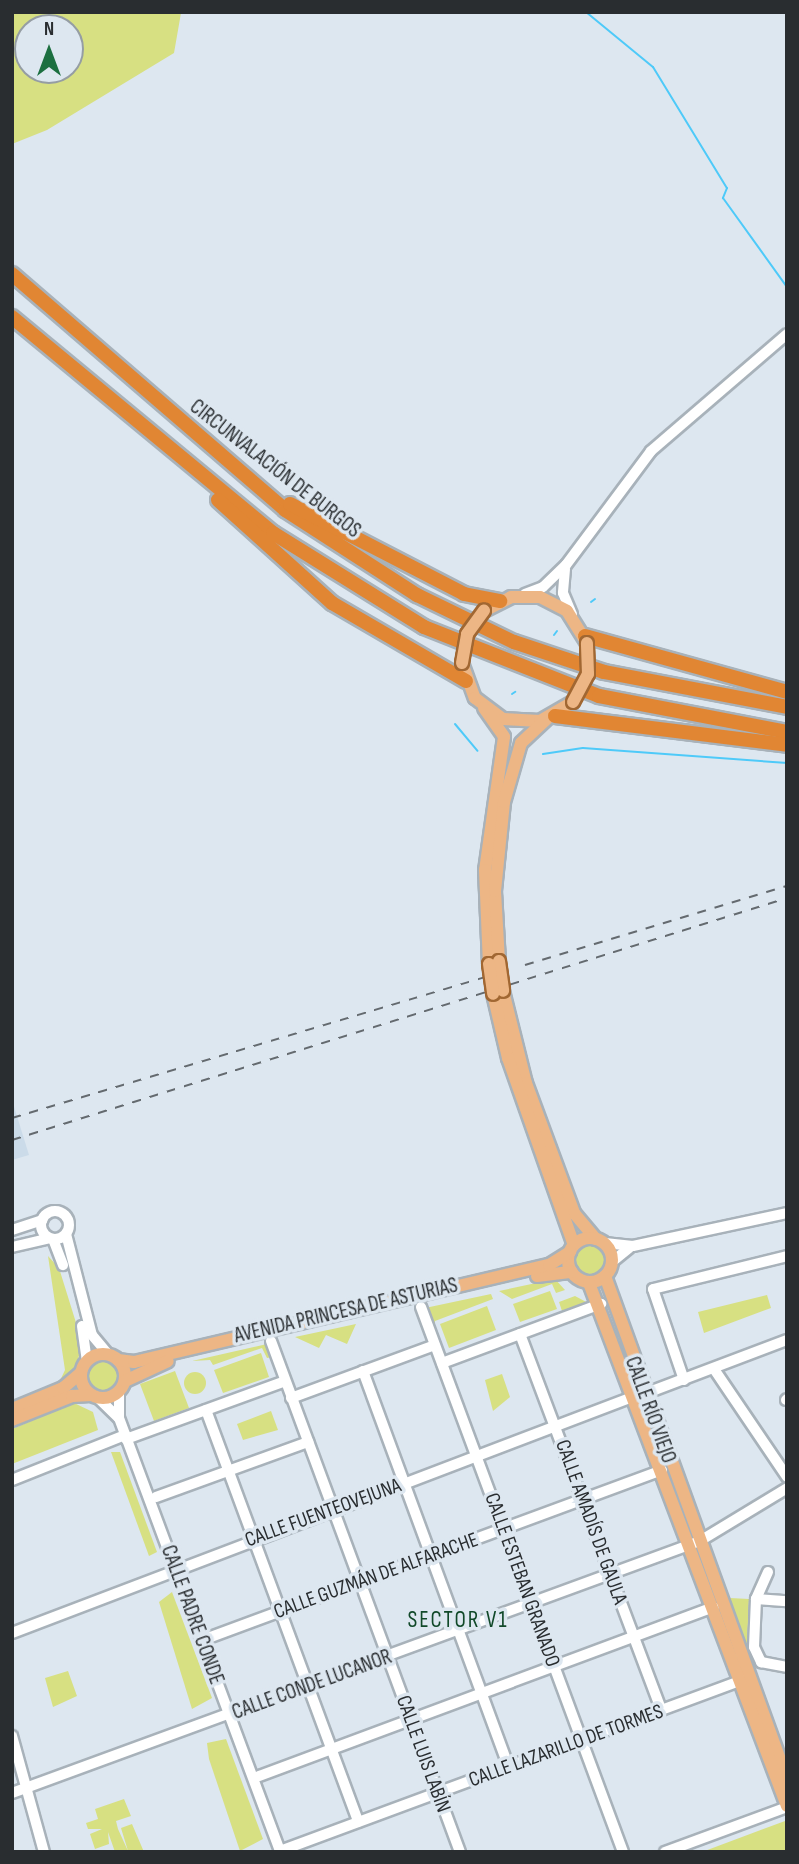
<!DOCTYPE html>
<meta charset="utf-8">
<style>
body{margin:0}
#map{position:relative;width:799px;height:1864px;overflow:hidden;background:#dde7f0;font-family:"Sofia Sans Condensed",sans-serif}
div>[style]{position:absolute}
.built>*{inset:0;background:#cbdbe9}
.green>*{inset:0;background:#d7e082}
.round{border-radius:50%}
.stream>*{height:2px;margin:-1px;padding:0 1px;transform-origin:1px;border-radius:1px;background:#4ecaf9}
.roads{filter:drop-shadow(2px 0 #a8b2ba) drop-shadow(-2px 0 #a8b2ba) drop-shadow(0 2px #a8b2ba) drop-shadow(0 -2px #a8b2ba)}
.minor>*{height:10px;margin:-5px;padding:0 5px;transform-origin:5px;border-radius:5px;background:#fff}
.minor>.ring{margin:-5px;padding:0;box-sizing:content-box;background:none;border:10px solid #fff;border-radius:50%}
.major>*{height:12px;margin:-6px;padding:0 6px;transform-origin:6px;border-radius:6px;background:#edb685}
.major>.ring{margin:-6px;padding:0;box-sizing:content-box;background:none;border:12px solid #edb685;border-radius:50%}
.highway>*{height:14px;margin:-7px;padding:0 7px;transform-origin:7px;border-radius:7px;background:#e18633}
.rail>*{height:2px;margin-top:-1px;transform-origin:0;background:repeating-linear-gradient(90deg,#646a6f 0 9px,transparent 0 18px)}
.bridges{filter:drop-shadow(2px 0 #a16732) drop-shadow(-2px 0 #a16732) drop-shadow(0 2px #a16732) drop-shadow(0 -2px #a16732)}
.major-bridge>*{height:12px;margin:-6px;padding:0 6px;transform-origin:6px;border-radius:6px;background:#edb685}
span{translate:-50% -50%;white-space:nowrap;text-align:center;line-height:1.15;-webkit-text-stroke:7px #dde7f0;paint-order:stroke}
.street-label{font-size:21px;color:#292d30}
.neighbourhood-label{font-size:23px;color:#114929;letter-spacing:2px}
.frame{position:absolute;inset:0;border:14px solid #292d30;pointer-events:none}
.north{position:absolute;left:14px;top:14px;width:70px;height:70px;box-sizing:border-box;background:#dde7f0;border:2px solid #959da3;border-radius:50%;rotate:0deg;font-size:19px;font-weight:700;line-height:28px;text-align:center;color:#292d30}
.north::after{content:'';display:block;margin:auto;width:24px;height:32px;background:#1c6f40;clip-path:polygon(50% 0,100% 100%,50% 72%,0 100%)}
</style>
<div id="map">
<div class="built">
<div style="clip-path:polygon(12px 1100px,29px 1155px,12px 1160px)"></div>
</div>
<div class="green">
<div style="clip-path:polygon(evenodd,12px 12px,180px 12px,181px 13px,174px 53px,47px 130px,12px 144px,12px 12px,28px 28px,70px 28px,70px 70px,28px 70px,28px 28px)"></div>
<div class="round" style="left:575px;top:1245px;width:30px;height:30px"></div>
<div style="clip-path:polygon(48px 1256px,59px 1268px,82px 1342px,76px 1369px,57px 1387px,65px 1370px)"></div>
<div style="clip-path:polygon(555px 1279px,565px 1290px,556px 1293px,552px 1284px,512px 1299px,499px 1291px)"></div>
<div style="clip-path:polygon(550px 1291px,557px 1309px,520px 1322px,513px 1304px)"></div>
<div style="clip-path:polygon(491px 1294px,493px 1299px,435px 1321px,435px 1334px,425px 1308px)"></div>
<div style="clip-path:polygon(767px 1295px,771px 1308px,704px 1333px,698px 1312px)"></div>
<div style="clip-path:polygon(575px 1296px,590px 1304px,515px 1332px,562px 1311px,559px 1302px)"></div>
<div style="clip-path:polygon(487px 1306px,496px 1330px,449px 1348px,440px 1324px)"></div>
<div style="clip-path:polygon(356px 1324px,347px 1344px,326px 1335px,319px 1348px,295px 1337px)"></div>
<div style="clip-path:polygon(267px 1344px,272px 1357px,267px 1358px,262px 1348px,213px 1365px,210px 1360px,192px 1361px)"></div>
<div style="clip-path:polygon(261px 1353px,269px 1377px,223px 1393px,214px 1370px)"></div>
<div class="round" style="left:88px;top:1361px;width:30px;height:30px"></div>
<div style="clip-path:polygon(175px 1371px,189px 1408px,154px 1421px,140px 1384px)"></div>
<div class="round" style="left:184px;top:1372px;width:22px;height:22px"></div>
<div style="clip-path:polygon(502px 1374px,510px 1397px,493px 1411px,485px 1380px)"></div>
<div style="clip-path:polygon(74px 1403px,93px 1412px,98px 1430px,12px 1464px,12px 1429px)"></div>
<div style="clip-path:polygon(271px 1411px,278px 1430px,243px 1440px,237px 1424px)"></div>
<div style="clip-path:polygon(111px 1452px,120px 1452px,157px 1552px,149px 1556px)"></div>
<div style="clip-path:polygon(172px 1592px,212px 1698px,192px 1709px,159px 1602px)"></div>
<div style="clip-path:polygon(730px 1598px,749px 1599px,747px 1643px,745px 1642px)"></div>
<div style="clip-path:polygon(68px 1671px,77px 1696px,53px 1707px,45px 1678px)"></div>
<div style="clip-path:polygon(226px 1739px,263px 1839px,240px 1851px,209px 1759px,207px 1743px)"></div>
<div style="clip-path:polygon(124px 1799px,131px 1816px,116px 1821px,118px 1829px,128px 1851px,121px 1828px,132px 1824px,144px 1852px,115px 1852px,108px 1832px,109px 1844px,95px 1849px,90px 1834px,102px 1829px,88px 1829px,86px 1823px,98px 1819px,95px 1809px)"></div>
<div style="clip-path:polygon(785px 1821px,787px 1852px,702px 1852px)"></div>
</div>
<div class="stream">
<div style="left:586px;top:12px;width:87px;rotate:39.4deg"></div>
<div style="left:653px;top:67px;width:142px;rotate:58.6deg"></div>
<div style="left:727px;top:188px;width:11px;rotate:112deg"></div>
<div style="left:723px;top:198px;width:110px;rotate:54.3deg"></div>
<div style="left:591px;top:602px;width:5px;rotate:-37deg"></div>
<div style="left:554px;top:635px;width:5px;rotate:-53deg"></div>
<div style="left:512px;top:694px;width:4px;rotate:-34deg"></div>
<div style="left:455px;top:724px;width:35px;rotate:50deg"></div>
<div style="left:543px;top:754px;width:40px;rotate:-8.5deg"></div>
<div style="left:583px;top:748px;width:205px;rotate:4.2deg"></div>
</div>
<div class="roads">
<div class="minor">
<div style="left:565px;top:569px;width:24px;rotate:95deg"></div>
<div style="left:563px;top:593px;width:23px;rotate:67deg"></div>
<div style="left:525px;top:594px;width:19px;rotate:-21deg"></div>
<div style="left:543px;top:587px;width:32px;rotate:-44deg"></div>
<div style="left:566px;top:565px;width:142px;rotate:-53.3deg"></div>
<div style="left:651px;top:451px;width:179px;rotate:-40.7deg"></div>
<div class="ring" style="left:41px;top:1211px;width:18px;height:18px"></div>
<div style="left:12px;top:1230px;width:32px;rotate:-18deg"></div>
<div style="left:66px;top:1234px;width:104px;rotate:75.6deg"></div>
<div style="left:92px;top:1335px;width:25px;rotate:50deg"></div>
<div style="left:53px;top:1239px;width:28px;rotate:69deg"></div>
<div style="left:605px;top:1243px;width:28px;rotate:6deg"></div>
<div style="left:633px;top:1246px;width:157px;rotate:-12.1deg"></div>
<div style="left:12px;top:1247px;width:39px;rotate:-13deg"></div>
<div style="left:613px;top:1261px;width:21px;rotate:-39deg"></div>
<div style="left:421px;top:1307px;width:581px;rotate:69.66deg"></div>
<div style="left:82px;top:1326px;width:35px;rotate:82deg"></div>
<div style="left:520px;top:1334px;width:402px;rotate:69.4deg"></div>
<div style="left:271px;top:1341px;width:545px;rotate:69.7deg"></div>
<div style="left:442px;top:1363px;width:170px;rotate:-20.4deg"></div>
<div style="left:714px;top:1369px;width:130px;rotate:55.9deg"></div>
<div style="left:363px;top:1371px;width:422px;rotate:69.8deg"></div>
<div style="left:684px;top:1380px;width:96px;rotate:-108.8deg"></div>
<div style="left:653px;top:1289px;width:138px;rotate:-13.8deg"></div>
<div style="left:644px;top:1394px;width:153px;rotate:-20.7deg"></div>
<div style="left:97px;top:1397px;width:30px;rotate:44deg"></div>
<div style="left:119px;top:1418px;width:463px;rotate:69.6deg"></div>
<div style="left:291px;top:1398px;width:153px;rotate:-20.2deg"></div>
<div style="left:786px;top:1400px;width:1px;rotate:-45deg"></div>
<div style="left:206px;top:1410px;width:439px;rotate:69.7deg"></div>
<div style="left:119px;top:1418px;width:27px;rotate:-90deg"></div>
<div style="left:126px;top:1439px;width:169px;rotate:-20deg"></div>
<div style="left:12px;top:1480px;width:122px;rotate:-21.7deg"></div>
<div style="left:156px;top:1497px;width:162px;rotate:-19.9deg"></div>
<div style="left:768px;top:1572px;width:30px;rotate:114deg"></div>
<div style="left:756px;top:1599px;width:48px;rotate:92.4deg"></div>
<div style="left:754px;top:1647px;width:17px;rotate:65deg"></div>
<div style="left:761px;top:1662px;width:26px;rotate:11deg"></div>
<div style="left:756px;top:1599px;width:31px;rotate:4deg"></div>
<div style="left:12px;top:1633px;width:667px;rotate:-20.83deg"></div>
<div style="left:208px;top:1638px;width:484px;rotate:-20.3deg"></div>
<div style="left:12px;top:1736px;width:120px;rotate:74.6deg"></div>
<div style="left:259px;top:1776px;width:485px;rotate:-20.4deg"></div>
<div style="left:12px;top:1793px;width:733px;rotate:-20.12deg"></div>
<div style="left:700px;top:1541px;width:102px;rotate:-31.3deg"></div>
<div style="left:280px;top:1851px;width:484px;rotate:-20.3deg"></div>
<div style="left:665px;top:1852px;width:130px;rotate:-20.2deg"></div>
</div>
<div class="major">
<div style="left:484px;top:611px;width:30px;rotate:-27deg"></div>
<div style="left:511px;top:597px;width:29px"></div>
<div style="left:540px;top:597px;width:30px;rotate:27deg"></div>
<div style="left:567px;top:611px;width:38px;rotate:58deg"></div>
<div style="left:462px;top:663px;width:37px;rotate:70deg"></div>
<div style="left:475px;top:698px;width:35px;rotate:37deg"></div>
<div style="left:503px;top:719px;width:37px;rotate:3deg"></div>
<div style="left:540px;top:721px;width:38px;rotate:-30deg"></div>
<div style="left:484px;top:708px;width:35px;rotate:55deg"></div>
<div style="left:504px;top:737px;width:134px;rotate:98.1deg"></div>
<div style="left:485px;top:870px;width:94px;rotate:87.6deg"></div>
<div style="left:499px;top:961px;width:70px;rotate:-93.3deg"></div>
<div style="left:495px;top:891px;width:89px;rotate:-84.2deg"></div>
<div style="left:504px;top:802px;width:61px;rotate:-73.9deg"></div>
<div style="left:521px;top:743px;width:35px;rotate:-43deg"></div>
<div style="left:503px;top:991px;width:95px;rotate:76deg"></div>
<div style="left:526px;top:1083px;width:139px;rotate:69.7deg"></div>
<div style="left:574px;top:1213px;width:34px;rotate:50deg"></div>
<div style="left:493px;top:994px;width:66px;rotate:76.8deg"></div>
<div style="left:508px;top:1058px;width:198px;rotate:70.6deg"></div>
<div class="ring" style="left:568px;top:1238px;width:32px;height:32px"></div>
<div style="left:537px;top:1276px;width:35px;rotate:-7deg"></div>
<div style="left:605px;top:1276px;width:535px;rotate:70.11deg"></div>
<div style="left:589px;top:1283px;width:559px;rotate:69.26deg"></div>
<div class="ring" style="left:81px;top:1354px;width:32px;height:32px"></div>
<div style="left:118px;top:1360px;width:16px;rotate:7deg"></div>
<div style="left:134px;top:1362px;width:426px;rotate:-13.2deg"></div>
<div style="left:549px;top:1265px;width:25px;rotate:-32deg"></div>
<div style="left:125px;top:1381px;width:47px;rotate:-24.9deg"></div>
<div style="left:12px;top:1409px;width:55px;rotate:-22.4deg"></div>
<div style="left:63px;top:1388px;width:23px;rotate:-40deg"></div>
<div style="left:12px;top:1420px;width:65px;rotate:-21.8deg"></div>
<div style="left:72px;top:1396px;width:19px;rotate:-3deg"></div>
</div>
<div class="highway">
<div style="left:12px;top:274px;width:361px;rotate:40.8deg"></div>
<div style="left:285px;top:510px;width:157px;rotate:32.8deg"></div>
<div style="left:417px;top:595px;width:108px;rotate:25.9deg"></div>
<div style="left:514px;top:642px;width:95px;rotate:18.4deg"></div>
<div style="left:604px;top:672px;width:186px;rotate:10.8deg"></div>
<div style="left:12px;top:317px;width:339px;rotate:39.6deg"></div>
<div style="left:273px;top:533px;width:178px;rotate:31.9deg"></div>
<div style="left:424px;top:627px;width:188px;rotate:21.5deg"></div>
<div style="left:599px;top:696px;width:191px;rotate:10.8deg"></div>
<div style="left:218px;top:500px;width:154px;rotate:42.1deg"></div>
<div style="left:332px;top:603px;width:155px;rotate:30.2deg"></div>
<div style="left:290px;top:504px;width:196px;rotate:27.3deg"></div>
<div style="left:464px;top:594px;width:37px;rotate:11deg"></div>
<div style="left:585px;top:636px;width:210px;rotate:15.5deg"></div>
<div style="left:555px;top:716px;width:234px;rotate:7.1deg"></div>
</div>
</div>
<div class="rail">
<div style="left:525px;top:965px;width:274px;rotate:-16.8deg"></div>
<div style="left:12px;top:1118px;width:511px;rotate:-16.59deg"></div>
<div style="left:12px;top:1140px;width:812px;rotate:-17.34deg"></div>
</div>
<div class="bridges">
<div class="major-bridge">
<div style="left:462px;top:663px;width:29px;rotate:-80deg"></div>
<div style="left:467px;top:634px;width:29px;rotate:-54deg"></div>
<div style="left:573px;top:702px;width:32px;rotate:-62deg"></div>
<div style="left:588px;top:674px;width:31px;rotate:-92deg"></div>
<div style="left:499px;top:961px;width:30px;rotate:82deg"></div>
<div style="left:489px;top:964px;width:30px;rotate:82deg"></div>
</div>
</div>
<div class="street-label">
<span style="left:275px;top:469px;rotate:38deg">CIRCUNVALACIÓN DE BURGOS</span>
<span style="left:346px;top:1311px;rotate:-13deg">AVENIDA PRINCESA DE ASTURIAS</span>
<span style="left:650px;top:1410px;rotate:70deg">CALLE RÍO VIEJO</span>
<span style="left:323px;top:1513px;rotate:-20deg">CALLE FUENTEOVEJUNA</span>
<span style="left:591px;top:1522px;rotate:70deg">CALLE AMADÍS DE GAULA</span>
<span style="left:376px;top:1576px;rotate:-20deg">CALLE GUZMÁN DE ALFARACHE</span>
<span style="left:522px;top:1580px;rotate:70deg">CALLE ESTEBAN GRANADO</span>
<span style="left:192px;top:1615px;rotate:70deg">CALLE PADRE CONDE</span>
<span style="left:312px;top:1685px;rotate:-20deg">CALLE CONDE LUCANOR</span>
<span style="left:566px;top:1746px;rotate:-20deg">CALLE LAZARILLO DE TORMES</span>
<span style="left:423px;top:1754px;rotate:70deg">CALLE LUIS LABÍN</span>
</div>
<div class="neighbourhood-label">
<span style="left:458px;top:1620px">SECTOR V1</span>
</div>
<div class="frame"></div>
<div class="north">N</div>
</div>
